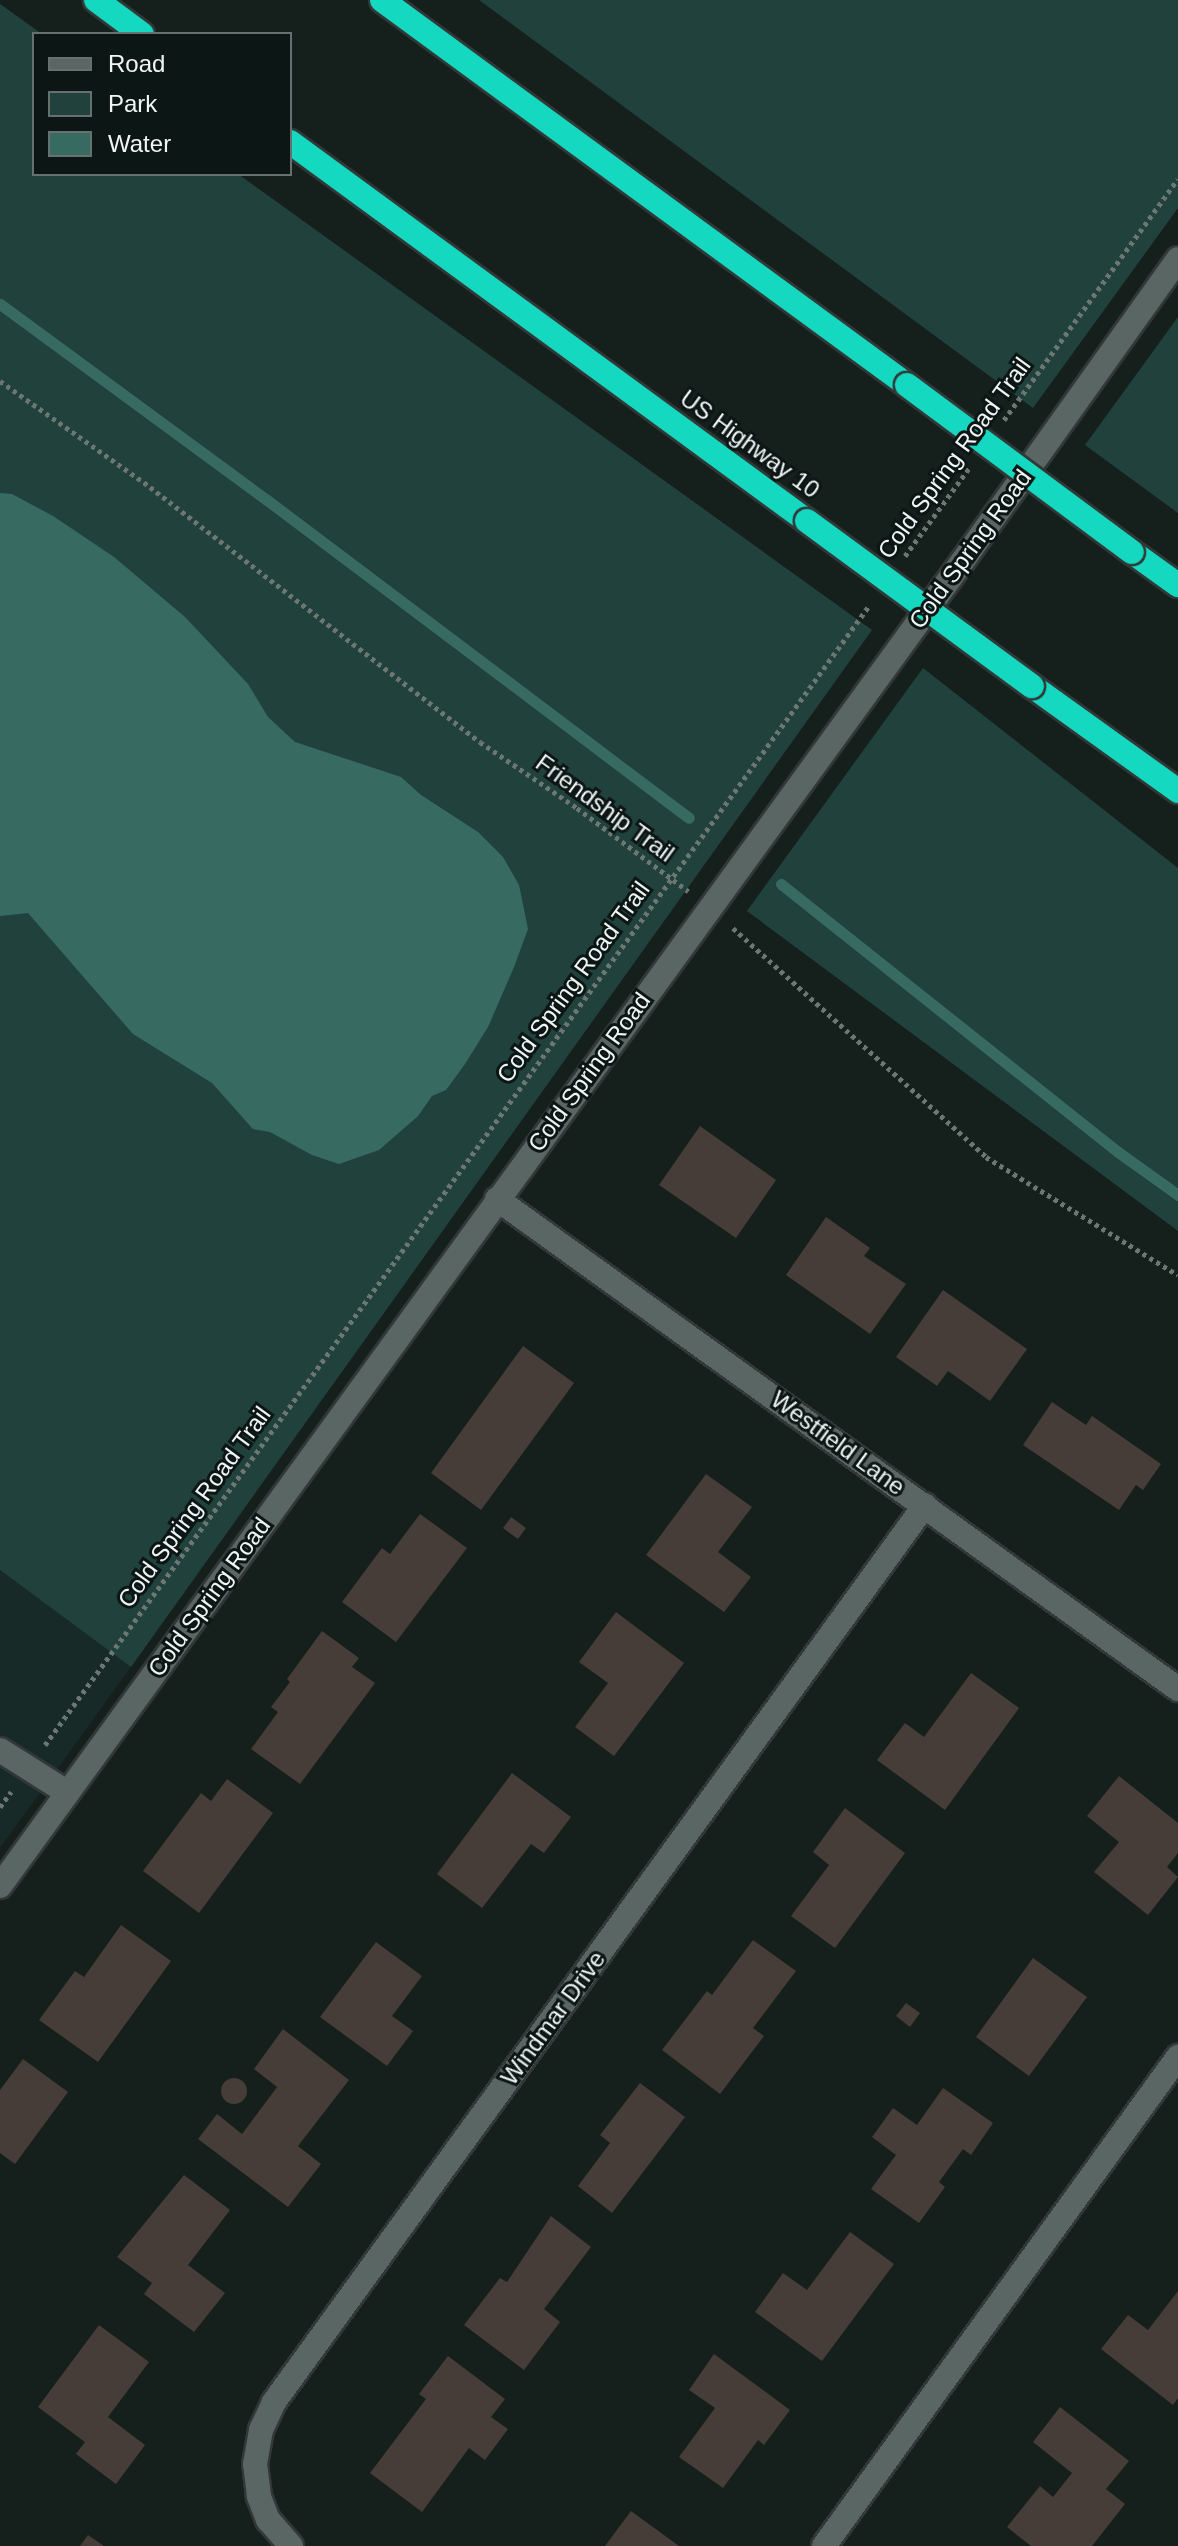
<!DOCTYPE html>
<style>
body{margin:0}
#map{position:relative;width:1178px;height:2546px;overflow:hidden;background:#15201d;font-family:Arial,sans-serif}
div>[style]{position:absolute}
.built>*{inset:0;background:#172a27}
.green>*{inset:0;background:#21423c}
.water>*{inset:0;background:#376b62}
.stream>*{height:11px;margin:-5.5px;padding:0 5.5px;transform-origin:5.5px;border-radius:5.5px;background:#376b62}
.building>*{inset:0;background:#463c38}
.round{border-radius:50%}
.path>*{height:5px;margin-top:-2.5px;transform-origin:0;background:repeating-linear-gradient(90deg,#6c7673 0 4px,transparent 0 8px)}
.roads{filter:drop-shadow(2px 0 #313837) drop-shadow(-2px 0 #313837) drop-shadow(0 2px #313837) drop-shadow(0 -2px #313837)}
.minor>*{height:24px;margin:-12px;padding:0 12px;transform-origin:12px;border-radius:12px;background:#5a6663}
.highway>*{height:24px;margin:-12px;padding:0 12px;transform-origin:12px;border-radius:12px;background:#15d8c0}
.bridges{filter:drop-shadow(2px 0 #313837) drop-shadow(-2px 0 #313837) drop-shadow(0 2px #313837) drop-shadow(0 -2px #313837)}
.highway-bridge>*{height:24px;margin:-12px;padding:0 12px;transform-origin:12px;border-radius:12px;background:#15d8c0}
span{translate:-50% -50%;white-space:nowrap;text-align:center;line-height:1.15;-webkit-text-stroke:6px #0c1614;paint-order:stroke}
.street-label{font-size:24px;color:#eef6f4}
.legend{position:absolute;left:32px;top:32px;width:260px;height:144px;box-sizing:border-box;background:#0c1614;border:2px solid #66706e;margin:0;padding:10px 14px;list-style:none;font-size:24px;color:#eef6f4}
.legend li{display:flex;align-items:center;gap:16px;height:40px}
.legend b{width:40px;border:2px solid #66706e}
</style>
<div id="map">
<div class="built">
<div style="clip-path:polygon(0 1570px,131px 1667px,0 1848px)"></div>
</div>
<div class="green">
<div style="clip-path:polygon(479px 0,1178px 0,1178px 208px,1033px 408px)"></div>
<div style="clip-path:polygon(0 4px,42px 34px,34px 34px,34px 174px,238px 174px,872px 630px,131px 1667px,0 1570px)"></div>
<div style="clip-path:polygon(1178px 317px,1178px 513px,1085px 445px)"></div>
<div style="clip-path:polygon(923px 668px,1178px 868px,1178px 1231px,747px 911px)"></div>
</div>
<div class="water">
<div style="clip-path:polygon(0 493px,12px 494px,53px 516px,114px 557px,185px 617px,248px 684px,268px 717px,295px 742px,401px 777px,421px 795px,478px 832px,503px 857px,519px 885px,528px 929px,514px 967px,488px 1027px,465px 1064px,446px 1090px,432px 1096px,418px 1116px,379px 1150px,339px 1164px,312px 1155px,270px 1132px,253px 1129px,212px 1083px,133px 1034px,28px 913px,0 916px)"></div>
</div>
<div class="stream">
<div style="left:0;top:304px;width:331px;rotate:36.3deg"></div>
<div style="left:267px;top:500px;width:528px;rotate:37deg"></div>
<div style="left:781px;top:884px;width:431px;rotate:38.5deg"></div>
<div style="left:1118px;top:1152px;width:74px;rotate:35.6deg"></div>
</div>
<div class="building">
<div style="clip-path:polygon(700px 1126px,776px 1180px,736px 1238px,659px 1185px)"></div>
<div style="clip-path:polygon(826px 1217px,870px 1248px,864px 1256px,906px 1284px,870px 1334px,786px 1275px)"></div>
<div style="clip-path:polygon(943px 1290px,1027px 1349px,990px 1401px,948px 1371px,937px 1386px,896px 1357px)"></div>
<div style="clip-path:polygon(523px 1346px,574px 1383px,481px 1510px,431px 1473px)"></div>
<div style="clip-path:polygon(1052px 1402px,1086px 1425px,1092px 1416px,1161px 1464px,1143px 1490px,1136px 1485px,1119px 1510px,1023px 1445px)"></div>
<div style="clip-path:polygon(706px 1474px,752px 1507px,718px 1552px,751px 1577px,724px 1612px,646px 1555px)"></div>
<div style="clip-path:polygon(420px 1514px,467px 1548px,396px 1642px,342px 1602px,382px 1548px,390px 1554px)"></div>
<div style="clip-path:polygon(511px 1517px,526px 1528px,518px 1539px,503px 1528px)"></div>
<div style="clip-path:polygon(616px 1612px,684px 1663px,614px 1756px,575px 1727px,608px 1683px,579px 1662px)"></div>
<div style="clip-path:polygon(322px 1631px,359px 1658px,352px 1667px,375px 1683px,300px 1784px,251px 1749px,278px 1712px,271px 1707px,290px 1682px,287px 1679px)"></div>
<div style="clip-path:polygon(971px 1673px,1019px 1708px,945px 1810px,877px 1760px,905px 1723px,924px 1737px)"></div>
<div style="clip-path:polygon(512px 1773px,571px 1817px,544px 1853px,531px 1844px,482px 1908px,437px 1874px)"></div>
<div style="clip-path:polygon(1119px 1776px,1178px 1823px,1178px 1853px,1167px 1867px,1178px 1877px,1148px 1915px,1094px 1872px,1119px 1842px,1087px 1816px)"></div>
<div style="clip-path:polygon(227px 1779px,273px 1813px,199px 1913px,143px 1871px,201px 1793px,211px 1801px)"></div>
<div style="clip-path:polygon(845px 1808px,905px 1853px,835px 1948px,791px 1916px,829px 1865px,813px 1852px)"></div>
<div style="clip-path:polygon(121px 1925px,171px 1961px,98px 2062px,39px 2020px,75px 1971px,84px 1977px)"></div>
<div style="clip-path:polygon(753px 1940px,796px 1971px,753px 2028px,764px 2036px,720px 2094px,662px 2050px,707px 1991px,712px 1995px)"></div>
<div style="clip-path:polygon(376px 1942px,422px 1976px,392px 2016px,413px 2031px,387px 2066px,320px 2017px)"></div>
<div style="clip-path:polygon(1033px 1958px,1087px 1997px,1029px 2076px,976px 2037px)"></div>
<div style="clip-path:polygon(906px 2003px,920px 2013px,910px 2027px,896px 2016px)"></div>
<div style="clip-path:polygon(283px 2029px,349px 2080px,298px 2146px,321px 2164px,288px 2207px,198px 2139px,217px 2114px,242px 2134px,277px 2087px,254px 2069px)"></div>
<div style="clip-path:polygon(23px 2059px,68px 2092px,15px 2164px,0 2153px,0 2090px)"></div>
<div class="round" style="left:221px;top:2078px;width:26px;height:26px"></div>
<div style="clip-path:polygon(640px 2083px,685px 2117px,612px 2213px,578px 2186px,610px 2143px,600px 2135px)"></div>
<div style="clip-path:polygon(943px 2088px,993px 2123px,971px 2155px,963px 2149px,939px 2182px,945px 2187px,919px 2223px,871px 2189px,896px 2155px,872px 2137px,893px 2108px,917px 2125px)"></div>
<div style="clip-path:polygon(184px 2175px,230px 2210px,188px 2265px,225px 2293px,194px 2332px,144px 2294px,152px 2283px,117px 2257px)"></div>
<div style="clip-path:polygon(551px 2216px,591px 2247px,544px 2309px,560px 2322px,524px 2370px,464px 2325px,500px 2278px,507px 2282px)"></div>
<div style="clip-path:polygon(850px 2232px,894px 2264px,822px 2361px,755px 2312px,783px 2273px,807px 2290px)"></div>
<div style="clip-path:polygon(1178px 2291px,1178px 2398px,1173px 2405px,1101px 2349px,1128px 2315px,1148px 2330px)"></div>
<div style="clip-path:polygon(99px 2325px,149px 2362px,108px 2417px,145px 2445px,116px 2484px,76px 2454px,85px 2442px,38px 2407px)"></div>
<div style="clip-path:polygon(714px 2354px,790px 2410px,764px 2445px,758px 2440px,723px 2488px,679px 2457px,715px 2408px,689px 2390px)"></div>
<div style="clip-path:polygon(448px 2356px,505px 2399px,491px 2417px,508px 2429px,485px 2460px,469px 2448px,422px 2512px,370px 2473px,426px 2399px,419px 2394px)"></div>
<div style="clip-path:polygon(1060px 2407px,1129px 2461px,1106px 2489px,1125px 2504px,1092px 2546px,1031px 2546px,1007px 2527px,1040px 2486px,1053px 2497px,1072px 2473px,1033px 2442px)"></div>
<div style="clip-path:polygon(631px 2511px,679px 2546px,605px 2546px)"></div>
<div style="clip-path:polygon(88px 2535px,104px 2546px,80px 2546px)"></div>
</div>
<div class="path">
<div style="left:0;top:381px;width:184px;rotate:35.2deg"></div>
<div style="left:150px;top:487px;width:417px;rotate:37.7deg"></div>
<div style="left:480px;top:742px;width:117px;rotate:34.2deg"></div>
<div style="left:577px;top:808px;width:139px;rotate:36.8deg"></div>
<div style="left:1004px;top:420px;width:297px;rotate:-54.2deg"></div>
<div style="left:905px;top:556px;width:110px;rotate:-53.9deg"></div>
<div style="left:733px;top:928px;width:341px;rotate:42.1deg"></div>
<div style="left:986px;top:1157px;width:225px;rotate:31.6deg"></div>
<div style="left:45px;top:1745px;width:1406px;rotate:-54.12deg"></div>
<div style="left:0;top:1807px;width:19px;rotate:-54deg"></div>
</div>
<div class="roads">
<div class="minor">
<div style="left:497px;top:1199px;width:839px;rotate:35.74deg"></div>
<div style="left:0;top:1750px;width:80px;rotate:32.3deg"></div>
<div style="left:0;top:1886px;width:1637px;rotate:-54deg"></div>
<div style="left:962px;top:562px;width:372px;rotate:-54.5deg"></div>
<div style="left:291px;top:2546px;width:35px;rotate:-131deg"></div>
<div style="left:268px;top:2520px;width:26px;rotate:-111deg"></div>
<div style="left:259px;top:2496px;width:32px;rotate:-97deg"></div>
<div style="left:255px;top:2464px;width:35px;rotate:-80deg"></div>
<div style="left:261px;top:2430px;width:31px;rotate:-65deg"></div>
<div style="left:274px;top:2402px;width:1108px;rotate:-54.03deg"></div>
<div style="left:824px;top:2546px;width:604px;rotate:-54.1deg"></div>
</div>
<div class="highway">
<div style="left:96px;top:0;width:57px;rotate:36.5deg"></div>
<div style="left:382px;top:0;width:651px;rotate:36.25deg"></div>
<div style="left:290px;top:142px;width:641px;rotate:36.24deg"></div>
<div style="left:1132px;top:552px;width:57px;rotate:35.7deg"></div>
<div style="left:1032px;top:686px;width:180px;rotate:35.7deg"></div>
</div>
</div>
<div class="bridges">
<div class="highway-bridge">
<div style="left:907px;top:385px;width:280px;rotate:36.6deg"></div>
<div style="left:807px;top:521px;width:279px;rotate:36.3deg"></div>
</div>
</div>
<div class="street-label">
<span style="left:750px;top:444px;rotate:36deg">US Highway 10</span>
<span style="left:954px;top:458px;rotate:-54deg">Cold Spring Road Trail</span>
<span style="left:970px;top:549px;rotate:-54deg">Cold Spring Road</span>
<span style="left:605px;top:808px;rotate:36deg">Friendship Trail</span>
<span style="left:573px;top:982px;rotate:-54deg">Cold Spring Road Trail</span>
<span style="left:589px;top:1072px;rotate:-54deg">Cold Spring Road</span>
<span style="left:838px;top:1443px;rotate:36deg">Westfield Lane</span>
<span style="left:194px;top:1507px;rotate:-54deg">Cold Spring Road Trail</span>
<span style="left:209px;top:1597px;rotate:-54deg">Cold Spring Road</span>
<span style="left:553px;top:2018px;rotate:-54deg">Windmar Drive</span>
</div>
<ul class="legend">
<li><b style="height:10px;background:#5a6663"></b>Road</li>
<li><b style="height:22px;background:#21423c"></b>Park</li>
<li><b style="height:22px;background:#376b62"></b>Water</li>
</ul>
</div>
